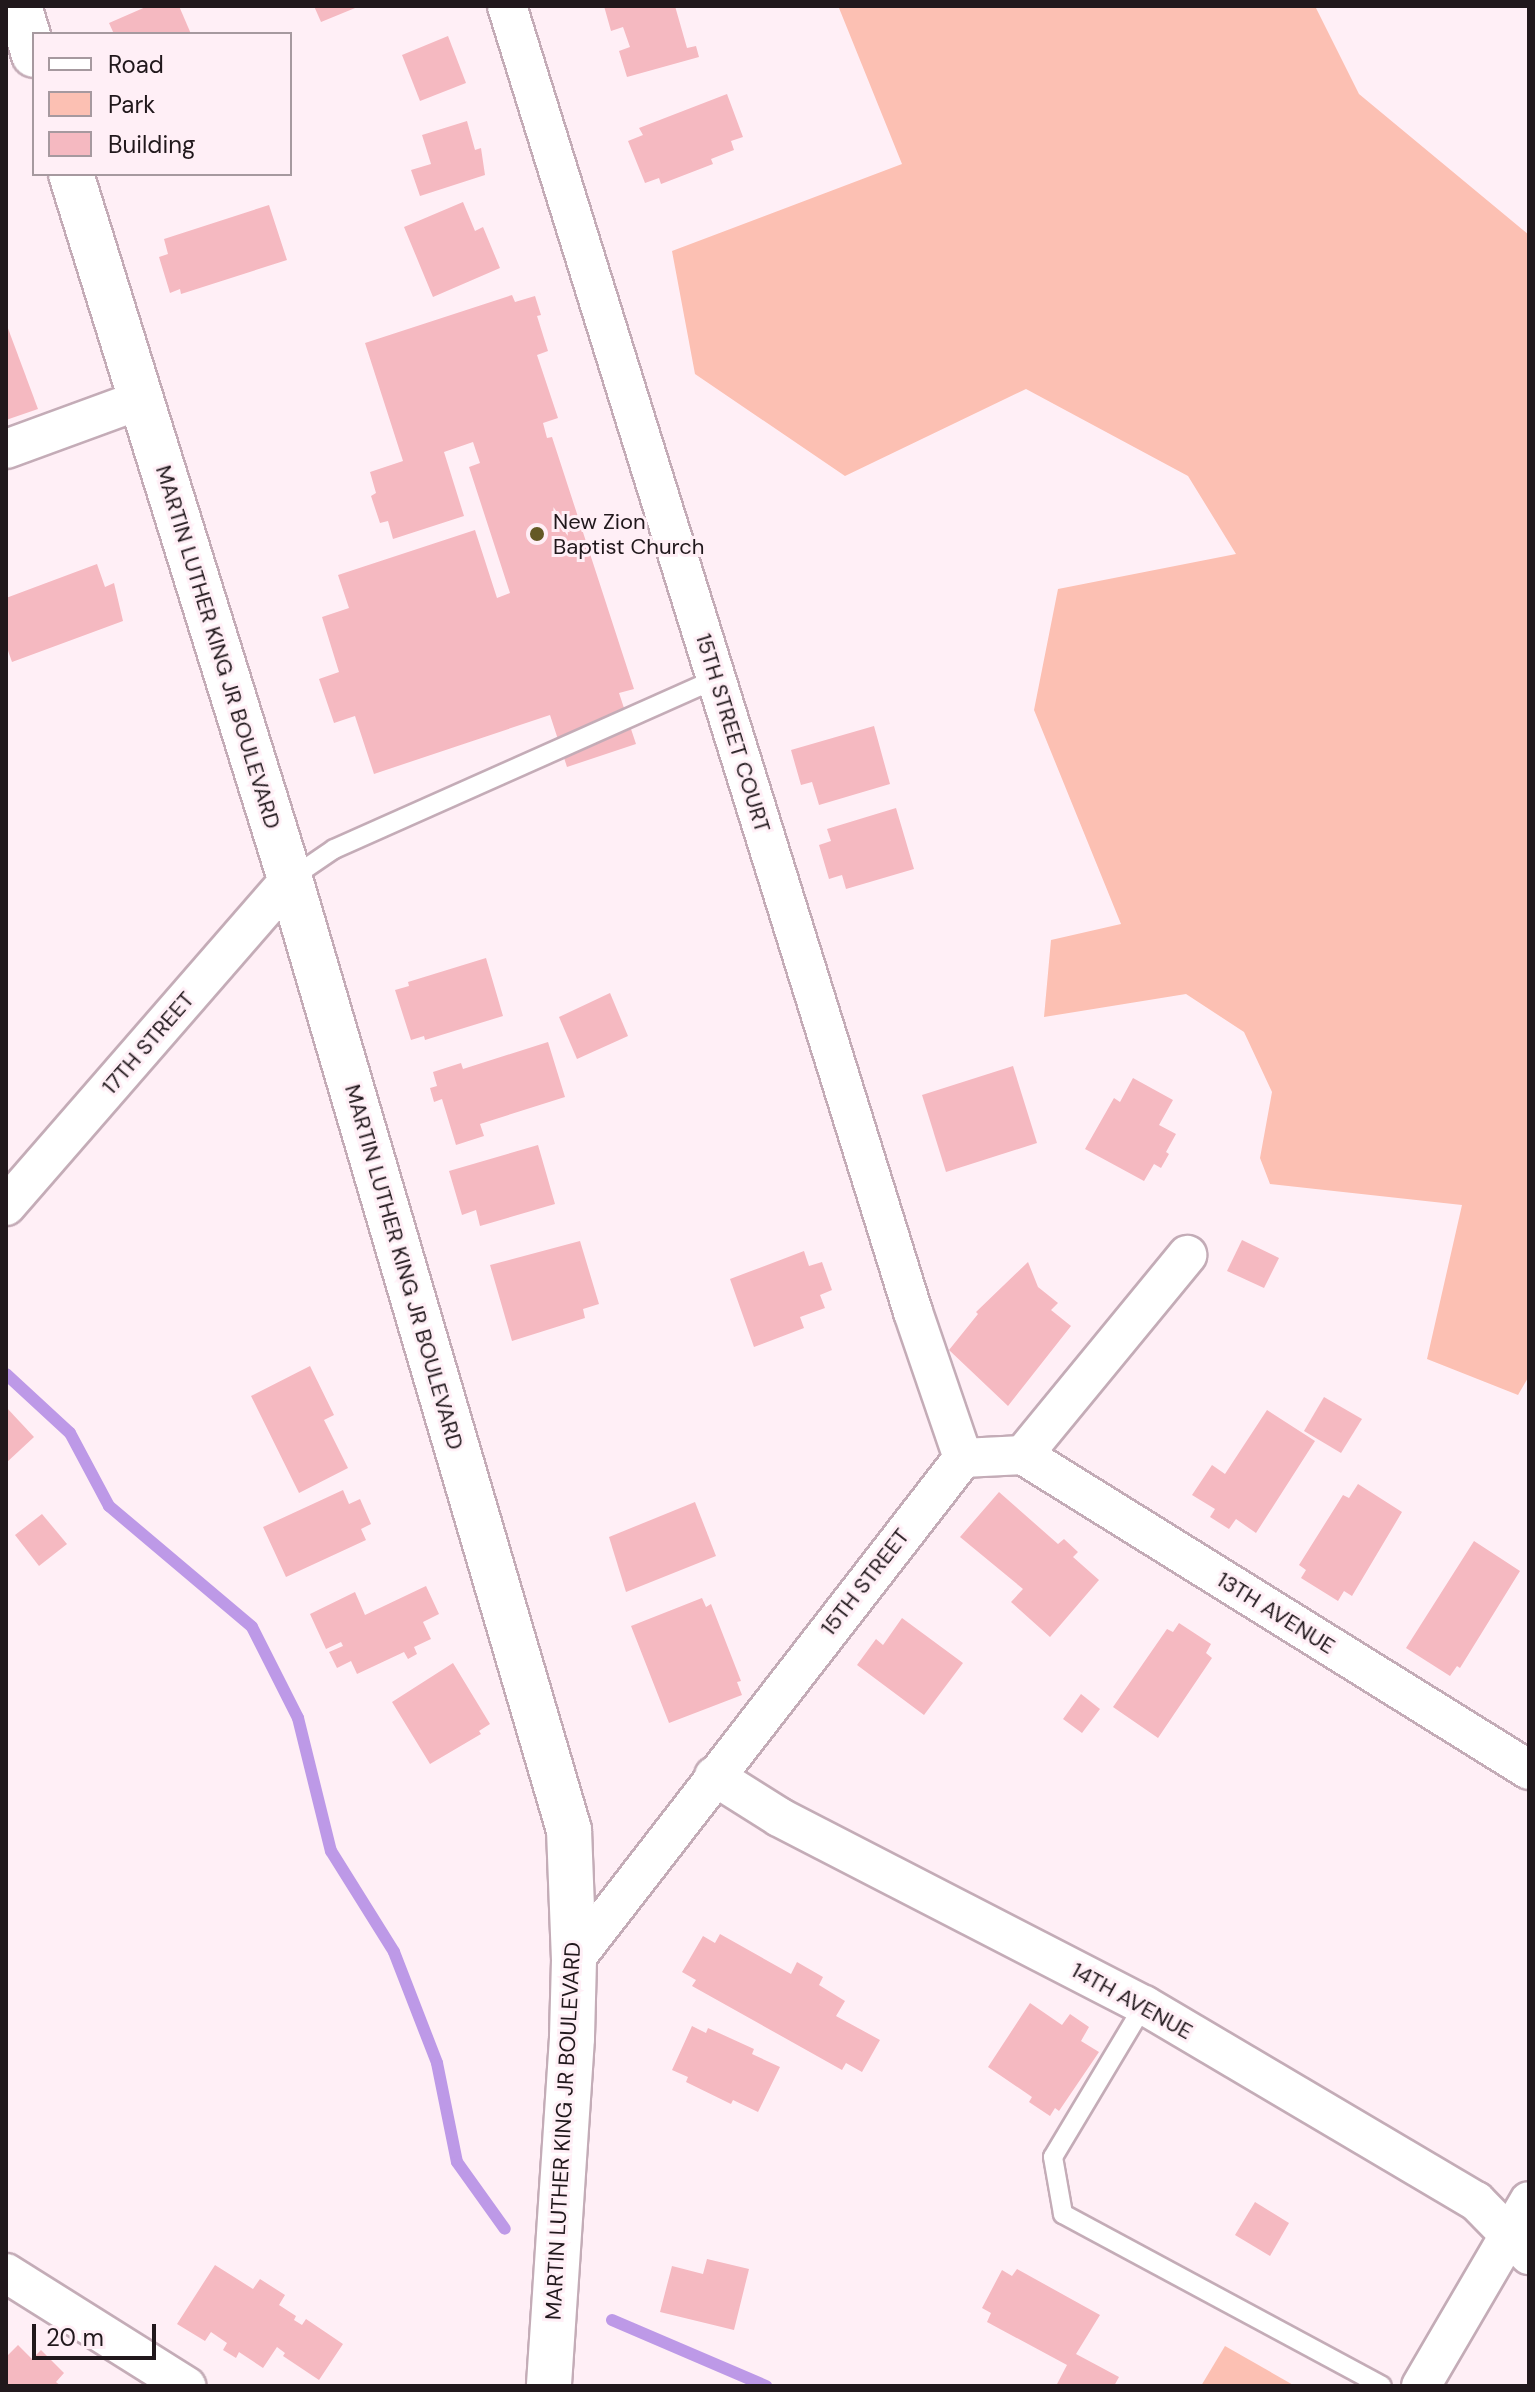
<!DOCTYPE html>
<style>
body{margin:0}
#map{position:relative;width:1535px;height:2392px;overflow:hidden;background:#ffeff6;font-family:"DM Sans",sans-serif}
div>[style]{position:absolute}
.green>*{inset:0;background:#fcc0b3}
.stream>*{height:12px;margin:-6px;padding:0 6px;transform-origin:6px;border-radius:6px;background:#bd99e7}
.building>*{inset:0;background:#f5b9c1}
.roads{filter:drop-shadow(2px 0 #c4acb7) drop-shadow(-2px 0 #c4acb7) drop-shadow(0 2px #c4acb7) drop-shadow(0 -2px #c4acb7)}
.lane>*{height:18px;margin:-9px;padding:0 9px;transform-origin:9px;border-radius:9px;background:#fff}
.street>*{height:38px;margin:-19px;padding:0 19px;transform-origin:19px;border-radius:19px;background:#fff}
.secondary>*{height:44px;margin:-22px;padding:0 22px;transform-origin:22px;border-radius:22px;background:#fff}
.dots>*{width:22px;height:22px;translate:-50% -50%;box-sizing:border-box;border:4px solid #ffeff6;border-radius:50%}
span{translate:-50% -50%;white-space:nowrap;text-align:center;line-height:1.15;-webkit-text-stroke:6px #ffeff6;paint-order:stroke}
.poi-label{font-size:22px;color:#21181c}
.left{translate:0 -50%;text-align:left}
.street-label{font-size:22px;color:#21181c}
.frame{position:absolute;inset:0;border:8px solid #21181c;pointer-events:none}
.legend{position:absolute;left:32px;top:32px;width:260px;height:144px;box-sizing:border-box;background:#ffeff6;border:2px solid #a6999f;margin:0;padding:10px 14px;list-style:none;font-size:24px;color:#21181c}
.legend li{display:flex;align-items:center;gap:16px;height:40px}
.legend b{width:40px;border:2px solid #a6999f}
.scale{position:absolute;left:32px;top:2324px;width:124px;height:36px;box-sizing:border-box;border:4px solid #21181c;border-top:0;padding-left:10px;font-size:24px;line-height:28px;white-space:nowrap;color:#21181c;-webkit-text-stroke:6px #ffeff6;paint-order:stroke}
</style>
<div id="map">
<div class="green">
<div style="clip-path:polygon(843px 6px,1315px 6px,1359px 94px,1529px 235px,1529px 1376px,1518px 1395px,1427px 1359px,1462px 1205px,1270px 1184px,1260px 1158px,1272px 1092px,1244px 1032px,1186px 994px,1044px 1017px,1051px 940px,1121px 924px,1034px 710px,1058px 589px,1236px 554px,1188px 476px,1026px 389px,845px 476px,695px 374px,672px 251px,902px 164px,839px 8px)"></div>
<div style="clip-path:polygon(1225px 2346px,1295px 2386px,1201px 2386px)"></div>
</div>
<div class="stream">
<div style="left:6px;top:1374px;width:87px;rotate:42.7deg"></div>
<div style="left:70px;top:1433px;width:83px;rotate:61.9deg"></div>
<div style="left:109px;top:1506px;width:187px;rotate:40.2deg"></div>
<div style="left:252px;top:1627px;width:102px;rotate:63.2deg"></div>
<div style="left:298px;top:1718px;width:137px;rotate:76.1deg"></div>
<div style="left:331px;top:1851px;width:119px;rotate:58deg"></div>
<div style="left:394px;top:1952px;width:119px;rotate:68.8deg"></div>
<div style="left:437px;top:2063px;width:101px;rotate:78.6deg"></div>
<div style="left:457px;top:2162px;width:82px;rotate:54.4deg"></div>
<div style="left:612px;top:2320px;width:168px;rotate:23.2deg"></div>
</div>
<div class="building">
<div style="clip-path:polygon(148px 6px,179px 6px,191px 34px,114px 34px,109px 23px)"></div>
<div style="clip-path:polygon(314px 6px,360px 6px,321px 22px)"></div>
<div style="clip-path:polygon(604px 6px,675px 6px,687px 48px,696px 46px,699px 57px,627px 77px,619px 51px,630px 47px,623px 27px,611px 31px)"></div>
<div style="clip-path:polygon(448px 36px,466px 83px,420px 101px,402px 55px)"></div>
<div style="clip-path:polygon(727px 94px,743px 137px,731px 141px,734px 150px,711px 159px,713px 164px,661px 184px,659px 178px,645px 183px,628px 141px,643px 135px,639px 128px)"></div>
<div style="clip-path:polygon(467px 121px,475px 150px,481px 148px,485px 175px,420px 196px,411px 170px,431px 164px,422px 135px)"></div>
<div style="clip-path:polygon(463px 202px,475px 231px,483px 227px,500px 268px,433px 297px,404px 227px)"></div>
<div style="clip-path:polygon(269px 205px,287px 260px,181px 294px,180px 289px,170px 293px,159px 257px,168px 254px,164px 239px)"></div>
<div style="clip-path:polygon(512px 295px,515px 302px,535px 296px,541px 315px,537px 316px,548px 351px,537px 355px,558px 418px,543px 423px,547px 438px,552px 437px,634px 689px,619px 693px,636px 744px,567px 767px,550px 715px,374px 774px,355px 716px,334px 723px,319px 679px,339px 672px,322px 617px,349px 608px,338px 575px,475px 530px,497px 598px,510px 593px,469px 467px,480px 463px,473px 442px,444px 452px,464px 516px,393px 539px,388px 521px,380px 523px,371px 496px,376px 493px,370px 472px,403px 461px,365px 343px)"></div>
<div style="clip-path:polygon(6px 323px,38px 409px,6px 420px)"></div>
<div style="clip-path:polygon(97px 564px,105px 587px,114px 583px,123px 621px,12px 662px,6px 645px,6px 598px)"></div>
<div style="clip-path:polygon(874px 726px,890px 784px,819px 805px,812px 782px,801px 785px,791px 750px)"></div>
<div style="clip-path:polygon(896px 808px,914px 869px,846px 889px,842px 875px,829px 879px,819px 845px,831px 841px,827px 829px)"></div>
<div style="clip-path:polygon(486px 958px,503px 1016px,425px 1040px,424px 1036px,411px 1040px,395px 990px,409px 986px,408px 982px)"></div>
<div style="clip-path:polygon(610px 993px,628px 1036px,577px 1059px,559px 1017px)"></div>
<div style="clip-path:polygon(548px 1042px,565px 1097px,480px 1124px,484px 1136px,456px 1145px,442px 1099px,434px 1102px,430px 1088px,437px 1086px,433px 1072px,461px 1063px,463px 1069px)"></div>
<div style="clip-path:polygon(1013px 1066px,1037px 1143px,946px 1172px,922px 1095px)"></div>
<div style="clip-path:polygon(1133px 1078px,1173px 1100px,1159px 1125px,1176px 1134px,1166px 1152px,1169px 1154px,1161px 1168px,1154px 1164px,1144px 1181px,1085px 1149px,1114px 1098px,1120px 1102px)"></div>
<div style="clip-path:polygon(538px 1145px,555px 1204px,480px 1226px,476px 1210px,462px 1215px,449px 1171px)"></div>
<div style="clip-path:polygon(1242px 1240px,1279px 1258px,1264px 1288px,1227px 1271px)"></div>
<div style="clip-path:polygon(580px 1241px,599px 1304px,583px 1309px,585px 1318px,512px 1341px,490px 1265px)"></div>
<div style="clip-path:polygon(804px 1251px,809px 1266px,822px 1262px,832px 1290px,820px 1295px,825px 1308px,800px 1317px,804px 1328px,754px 1347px,730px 1279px)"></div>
<div style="clip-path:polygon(1028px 1262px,1038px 1287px,1058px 1303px,1051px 1310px,1071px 1326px,1008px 1406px,949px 1350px,978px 1314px,976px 1312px)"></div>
<div style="clip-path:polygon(310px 1366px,334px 1415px,324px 1420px,348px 1468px,299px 1493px,251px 1396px)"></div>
<div style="clip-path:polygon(1324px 1397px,1362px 1419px,1341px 1453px,1304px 1431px)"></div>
<div style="clip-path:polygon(6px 1407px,34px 1437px,6px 1463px)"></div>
<div style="clip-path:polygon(1267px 1410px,1315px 1441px,1256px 1533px,1236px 1519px,1229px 1529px,1210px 1517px,1215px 1509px,1192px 1495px,1212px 1465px,1225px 1474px)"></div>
<div style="clip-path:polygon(1358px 1484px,1402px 1512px,1352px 1596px,1344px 1591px,1338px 1601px,1301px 1578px,1306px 1570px,1299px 1565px,1343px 1495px,1349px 1498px)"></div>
<div style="clip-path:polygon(343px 1490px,349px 1504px,360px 1499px,371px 1524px,361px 1529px,366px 1540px,286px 1577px,263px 1527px)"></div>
<div style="clip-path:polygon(999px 1492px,1058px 1544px,1064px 1539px,1078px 1552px,1073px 1557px,1099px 1580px,1050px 1637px,1011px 1602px,1023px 1589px,960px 1537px)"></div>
<div style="clip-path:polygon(695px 1502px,716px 1556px,626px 1592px,609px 1537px)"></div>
<div style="clip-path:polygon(42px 1514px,67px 1544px,39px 1566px,15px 1535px)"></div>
<div style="clip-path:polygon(1474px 1541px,1520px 1571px,1460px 1668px,1457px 1666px,1450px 1676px,1406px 1648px)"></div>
<div style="clip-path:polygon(426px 1586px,439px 1614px,423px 1622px,431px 1639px,414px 1647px,417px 1654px,408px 1659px,404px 1652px,357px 1674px,351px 1661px,337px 1668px,329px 1652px,343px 1646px,341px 1642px,326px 1649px,310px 1614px,355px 1592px,365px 1615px)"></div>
<div style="clip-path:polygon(702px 1598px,706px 1607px,711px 1604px,741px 1681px,737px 1682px,742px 1695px,669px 1723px,631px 1626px)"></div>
<div style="clip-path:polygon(902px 1618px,963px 1663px,924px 1715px,857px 1665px,876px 1639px,883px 1645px)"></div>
<div style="clip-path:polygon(1179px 1623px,1211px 1644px,1206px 1653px,1212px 1658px,1158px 1738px,1113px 1707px,1167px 1629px,1173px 1632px)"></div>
<div style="clip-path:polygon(453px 1663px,490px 1724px,479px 1731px,481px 1734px,430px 1764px,392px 1702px)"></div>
<div style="clip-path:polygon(1081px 1694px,1100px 1709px,1082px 1733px,1063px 1719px)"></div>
<div style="clip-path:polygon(720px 1934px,791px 1974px,797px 1962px,823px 1977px,819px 1985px,845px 2001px,836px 2016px,880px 2040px,862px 2072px,846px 2063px,842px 2070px,692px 1986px,696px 1980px,682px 1972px,703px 1936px,715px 1943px)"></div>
<div style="clip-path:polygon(1030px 2003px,1062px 2025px,1070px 2014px,1089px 2027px,1081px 2041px,1099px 2052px,1059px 2111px,1055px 2108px,1050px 2116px,1029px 2102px,1032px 2097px,988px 2067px)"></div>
<div style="clip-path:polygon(692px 2026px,706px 2033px,708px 2028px,754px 2049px,752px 2054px,780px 2067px,758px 2112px,733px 2100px,731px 2104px,686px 2082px,688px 2077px,672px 2070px)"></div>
<div style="clip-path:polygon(1255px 2202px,1289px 2223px,1270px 2256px,1235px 2235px)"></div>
<div style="clip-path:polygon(707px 2259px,749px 2269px,734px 2330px,660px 2312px,672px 2266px,703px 2274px)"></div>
<div style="clip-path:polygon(215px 2265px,253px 2289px,260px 2279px,285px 2295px,279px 2305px,296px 2316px,294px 2320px,302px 2325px,306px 2319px,343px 2344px,319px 2380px,283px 2356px,285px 2353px,277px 2347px,263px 2368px,239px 2352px,236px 2358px,223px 2350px,227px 2343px,211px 2332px,205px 2341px,177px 2324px)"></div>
<div style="clip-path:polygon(1017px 2269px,1100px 2315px,1076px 2354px,1119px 2377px,1114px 2386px,1056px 2386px,1067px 2365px,987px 2322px,991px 2313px,982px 2308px,1002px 2270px,1012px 2276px)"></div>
<div style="clip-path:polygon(18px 2345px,32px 2359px,41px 2350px,64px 2373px,56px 2382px,61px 2386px,6px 2386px,6px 2357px)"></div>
</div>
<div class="roads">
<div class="lane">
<div style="left:290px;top:879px;width:53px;rotate:-34.3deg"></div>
<div style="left:334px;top:849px;width:418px;rotate:-24deg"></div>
<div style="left:1144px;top:2005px;width:177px;rotate:120.9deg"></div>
<div style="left:1053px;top:2157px;width:58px;rotate:80deg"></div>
<div style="left:1063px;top:2214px;width:362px;rotate:28.3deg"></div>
</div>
<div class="street">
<div style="left:507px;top:6px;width:1368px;rotate:72.73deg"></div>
<div style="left:913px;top:1312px;width:154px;rotate:71.1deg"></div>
<div style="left:6px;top:449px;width:143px;rotate:-20.1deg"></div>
<div style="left:6px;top:1206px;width:433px;rotate:-49deg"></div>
<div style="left:1023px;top:1455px;width:596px;rotate:31.9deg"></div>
<div style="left:714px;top:1776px;width:77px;rotate:32.2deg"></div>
<div style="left:779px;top:1817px;width:411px;rotate:27.3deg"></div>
<div style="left:1144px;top:2005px;width:386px;rotate:30.6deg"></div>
<div style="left:1476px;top:2201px;width:76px;rotate:45.5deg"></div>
<div style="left:574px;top:1960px;width:635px;rotate:-52.23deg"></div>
<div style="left:963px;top:1458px;width:60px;rotate:-2.9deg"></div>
<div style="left:1023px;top:1455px;width:259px;rotate:-50.6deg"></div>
<div style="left:6px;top:2273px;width:213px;rotate:32.1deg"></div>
<div style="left:1421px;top:2386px;width:214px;rotate:-59.7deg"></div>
</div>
<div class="secondary">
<div style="left:19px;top:6px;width:51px;rotate:73deg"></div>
<div style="left:71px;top:174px;width:738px;rotate:72.74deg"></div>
<div style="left:290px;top:879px;width:991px;rotate:73.65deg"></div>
<div style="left:569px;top:1830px;width:130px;rotate:87.8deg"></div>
<div style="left:574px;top:1960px;width:78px;rotate:91.5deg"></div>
<div style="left:572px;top:2038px;width:349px;rotate:93.8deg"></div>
</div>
</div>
<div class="dots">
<div style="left:537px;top:534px;background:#645925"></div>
</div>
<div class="poi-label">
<span class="left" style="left:553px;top:534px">New Zion<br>Baptist Church</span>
</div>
<div class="street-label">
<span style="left:218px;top:647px;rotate:73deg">MARTIN LUTHER KING JR BOULEVARD</span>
<span style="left:733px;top:733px;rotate:73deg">15TH STREET COURT</span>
<span style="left:148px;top:1043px;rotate:-49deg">17TH STREET</span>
<span style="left:404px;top:1267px;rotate:74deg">MARTIN LUTHER KING JR BOULEVARD</span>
<span style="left:865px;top:1582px;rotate:-52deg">15TH STREET</span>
<span style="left:1276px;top:1613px;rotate:32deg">13TH AVENUE</span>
<span style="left:1132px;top:2001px;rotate:29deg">14TH AVENUE</span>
<span style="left:563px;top:2131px;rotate:-87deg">MARTIN LUTHER KING JR BOULEVARD</span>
</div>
<div class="frame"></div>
<ul class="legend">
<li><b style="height:10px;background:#fff"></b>Road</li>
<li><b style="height:22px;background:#fcc0b3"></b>Park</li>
<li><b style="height:22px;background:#f5b9c1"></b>Building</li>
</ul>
<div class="scale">20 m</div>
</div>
